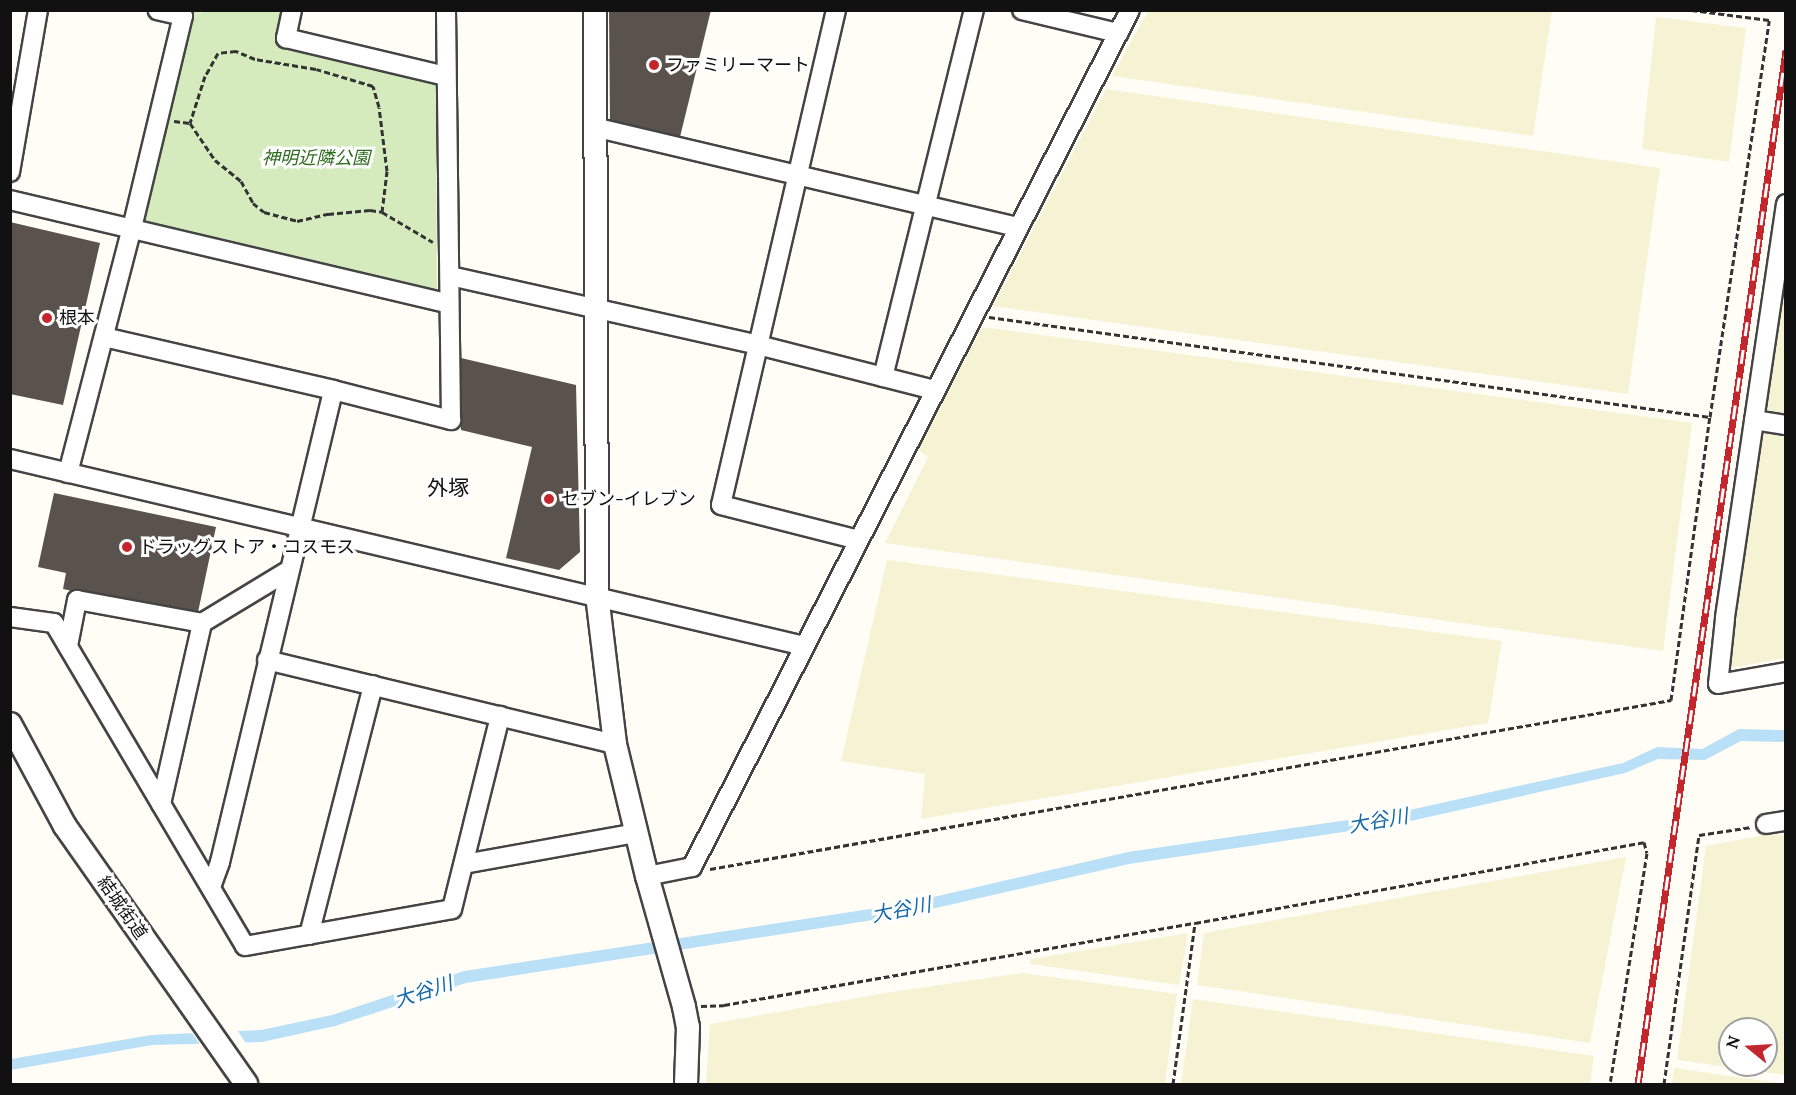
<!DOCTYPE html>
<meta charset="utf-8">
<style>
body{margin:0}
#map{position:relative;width:1796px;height:1095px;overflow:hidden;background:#fffdf5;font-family:Lora,"Noto Sans JP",serif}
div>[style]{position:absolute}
.farmland>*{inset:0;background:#f6f3d4}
.green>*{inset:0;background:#d5ebbd}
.water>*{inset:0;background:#b9e0f7}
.pier>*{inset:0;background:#fffdf5}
.building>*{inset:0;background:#5a524d}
.path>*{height:3px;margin-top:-1.5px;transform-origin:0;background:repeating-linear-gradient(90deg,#333 0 6px,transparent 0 9px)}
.roads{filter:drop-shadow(2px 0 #444) drop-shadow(-2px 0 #444) drop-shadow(0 2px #444) drop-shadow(0 -2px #444)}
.minor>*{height:18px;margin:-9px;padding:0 9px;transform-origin:9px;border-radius:9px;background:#fff}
.tertiary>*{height:22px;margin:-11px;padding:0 11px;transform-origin:11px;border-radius:11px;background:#fff}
.rail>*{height:7px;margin-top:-3.5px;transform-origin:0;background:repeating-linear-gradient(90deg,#fff 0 14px,#c4262e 0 28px);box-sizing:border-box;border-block:2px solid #c4262e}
.dots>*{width:16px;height:16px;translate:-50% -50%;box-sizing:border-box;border:3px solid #fff;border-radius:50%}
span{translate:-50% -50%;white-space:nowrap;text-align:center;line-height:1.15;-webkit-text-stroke:6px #fff;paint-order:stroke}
.poi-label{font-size:18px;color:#111}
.left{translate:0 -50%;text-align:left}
.park-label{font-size:18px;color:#2f6b1f;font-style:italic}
.street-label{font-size:18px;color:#111}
.water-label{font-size:20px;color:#1768a6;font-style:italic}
.quarter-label{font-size:21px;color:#111}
.frame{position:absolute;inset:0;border:12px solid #111;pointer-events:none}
.north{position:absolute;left:1718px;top:1017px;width:60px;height:60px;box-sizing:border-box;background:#fff;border:2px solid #a0a0a0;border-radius:50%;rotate:288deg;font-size:16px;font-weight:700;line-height:24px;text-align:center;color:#111}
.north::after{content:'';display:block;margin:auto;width:21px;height:27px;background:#c4262e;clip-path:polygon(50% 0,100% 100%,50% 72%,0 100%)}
</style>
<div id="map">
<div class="farmland">
<div style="clip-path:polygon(1148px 11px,1552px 11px,1533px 136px,1112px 76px)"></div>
<div style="clip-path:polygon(1656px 17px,1746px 28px,1729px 162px,1642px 149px)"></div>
<div style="clip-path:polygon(1106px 89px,1660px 168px,1628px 394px,993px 306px)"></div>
<div style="clip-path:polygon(1785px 284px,1785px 416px,1766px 413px)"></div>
<div style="clip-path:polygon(982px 327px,1692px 423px,1663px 651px,885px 543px,928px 457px,918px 450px)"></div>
<div style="clip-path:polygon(1762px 430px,1785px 433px,1785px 658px,1730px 668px)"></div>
<div style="clip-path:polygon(887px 560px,1502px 641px,1488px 723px,921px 819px,925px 774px,841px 761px)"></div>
<div style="clip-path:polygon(evenodd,1770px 834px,1785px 836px,1785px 1075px,1677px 1060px,1706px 846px,1770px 834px,1730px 1029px,1766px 1029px,1766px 1065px,1730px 1065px,1730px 1029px)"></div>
<div style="clip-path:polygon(1626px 857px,1590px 1043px,1197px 985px,1204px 933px)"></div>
<div style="clip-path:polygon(1188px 933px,1179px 985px,1030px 964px,1031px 959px)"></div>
<div style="clip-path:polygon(1022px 973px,1177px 994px,1165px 1084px,706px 1084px,710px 1024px,891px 992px)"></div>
<div style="clip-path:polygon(1193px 999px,1594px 1056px,1590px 1084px,1181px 1084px)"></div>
<div style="clip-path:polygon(1674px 1068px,1785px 1084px,1672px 1084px)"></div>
</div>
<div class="green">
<div style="clip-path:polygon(203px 10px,286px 11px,278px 41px,436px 83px,437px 293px,146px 225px,143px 215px,192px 11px,202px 13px)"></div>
</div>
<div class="water">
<div style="clip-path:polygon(1739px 729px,1785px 730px,1785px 742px,1741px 741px,1705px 760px,1658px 759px,1625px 773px,1397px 824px,1129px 864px,905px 915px,466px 983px,335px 1026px,262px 1042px,152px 1045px,11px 1070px,11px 1059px,151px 1035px,261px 1030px,332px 1015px,464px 971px,903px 904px,1128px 852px,1396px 813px,1623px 763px,1657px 747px,1702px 749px)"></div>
</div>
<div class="pier">
<div style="clip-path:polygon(236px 1028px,247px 1045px,202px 1047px,190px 1030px)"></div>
</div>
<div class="building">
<div style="clip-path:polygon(609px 10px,711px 10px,680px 137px,610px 120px)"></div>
<div style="clip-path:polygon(10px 222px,100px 243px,63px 405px,10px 394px)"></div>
<div style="clip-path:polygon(461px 358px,576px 385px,580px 552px,559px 570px,506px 558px,532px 447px,461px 430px)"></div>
<div style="clip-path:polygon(54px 493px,216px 527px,197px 617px,63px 589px,66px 573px,38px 567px)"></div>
</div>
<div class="path">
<div style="left:174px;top:121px;width:16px;rotate:7deg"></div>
<div style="left:382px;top:212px;width:41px;rotate:-83deg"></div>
<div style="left:387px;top:171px;width:64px;rotate:-97.1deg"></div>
<div style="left:379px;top:107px;width:22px;rotate:-106deg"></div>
<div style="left:373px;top:86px;width:59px;rotate:-163.4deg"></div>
<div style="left:316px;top:69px;width:62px;rotate:-170.7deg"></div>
<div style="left:255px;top:59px;width:21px;rotate:-157deg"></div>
<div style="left:236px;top:51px;width:18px;rotate:174deg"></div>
<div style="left:218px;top:53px;width:26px;rotate:119deg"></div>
<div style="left:205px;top:76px;width:49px;rotate:107.7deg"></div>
<div style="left:190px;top:123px;width:45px;rotate:56deg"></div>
<div style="left:215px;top:160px;width:33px;rotate:39deg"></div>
<div style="left:241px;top:181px;width:25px;rotate:61deg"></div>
<div style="left:253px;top:203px;width:14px;rotate:39deg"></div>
<div style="left:264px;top:212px;width:34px;rotate:15deg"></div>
<div style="left:297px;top:221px;width:32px;rotate:-13deg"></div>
<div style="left:328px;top:214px;width:42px;rotate:-5.4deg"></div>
<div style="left:370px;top:210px;width:12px;rotate:9deg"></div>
<div style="left:382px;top:212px;width:59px;rotate:30.5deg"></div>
<div style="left:989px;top:317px;width:728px;rotate:7.9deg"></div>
<div style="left:710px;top:869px;width:976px;rotate:-9.97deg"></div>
<div style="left:1671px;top:700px;width:286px;rotate:-82.2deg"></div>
<div style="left:1710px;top:417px;width:401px;rotate:-81.5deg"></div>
<div style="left:1769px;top:20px;width:78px;rotate:-172.6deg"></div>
<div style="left:701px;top:1006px;width:23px;rotate:-2deg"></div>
<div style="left:724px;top:1005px;width:478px;rotate:-9.9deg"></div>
<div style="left:1195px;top:923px;width:456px;rotate:-10.2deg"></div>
<div style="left:1644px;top:842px;width:11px;rotate:75deg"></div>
<div style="left:1647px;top:853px;width:234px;rotate:99.1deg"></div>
<div style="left:1173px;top:1084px;width:162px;rotate:-82.2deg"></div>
<div style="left:1664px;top:1084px;width:251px;rotate:-82deg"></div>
<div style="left:1699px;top:835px;width:53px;rotate:-8.7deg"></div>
</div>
<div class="roads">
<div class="minor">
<div style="left:292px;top:10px;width:29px;rotate:102deg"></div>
<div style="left:286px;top:38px;width:164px;rotate:13.4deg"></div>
<div style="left:836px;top:10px;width:508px;rotate:103.08deg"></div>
<div style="left:721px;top:505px;width:141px;rotate:14.3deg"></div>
<div style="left:1022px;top:10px;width:99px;rotate:13.5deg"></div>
<div style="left:594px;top:127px;width:436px;rotate:13.3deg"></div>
<div style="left:10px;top:172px;width:164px;rotate:-80.2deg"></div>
<div style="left:10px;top:200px;width:451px;rotate:13.3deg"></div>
<div style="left:1786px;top:204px;width:419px;rotate:98.4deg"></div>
<div style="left:1725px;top:619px;width:65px;rotate:96.1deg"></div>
<div style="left:1718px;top:684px;width:69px;rotate:-10deg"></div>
<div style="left:450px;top:276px;width:316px;rotate:12.6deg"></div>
<div style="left:758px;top:345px;width:182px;rotate:14.3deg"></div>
<div style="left:104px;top:337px;width:235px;rotate:13deg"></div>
<div style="left:883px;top:377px;width:378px;rotate:-76.1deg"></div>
<div style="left:1754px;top:420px;width:32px;rotate:9deg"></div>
<div style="left:10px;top:459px;width:816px;rotate:13.25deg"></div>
<div style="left:68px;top:473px;width:253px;rotate:-75.4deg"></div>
<div style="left:132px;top:228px;width:218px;rotate:-76.5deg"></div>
<div style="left:183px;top:16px;width:26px;rotate:-167deg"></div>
<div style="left:10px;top:617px;width:44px;rotate:7.8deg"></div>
<div style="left:54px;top:623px;width:375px;rotate:59.4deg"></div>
<div style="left:245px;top:946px;width:210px;rotate:-10.1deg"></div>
<div style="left:452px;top:909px;width:199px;rotate:-76deg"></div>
<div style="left:68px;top:646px;width:47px;rotate:-78.9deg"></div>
<div style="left:77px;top:600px;width:127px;rotate:10.4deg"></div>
<div style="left:202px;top:623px;width:100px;rotate:-31.2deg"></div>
<div style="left:267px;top:660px;width:358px;rotate:13.6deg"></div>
<div style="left:161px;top:804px;width:186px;rotate:-77.2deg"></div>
<div style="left:1766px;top:824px;width:20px;rotate:-9deg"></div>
<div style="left:464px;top:864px;width:175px;rotate:-10.2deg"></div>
<div style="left:647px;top:876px;width:46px;rotate:-11.3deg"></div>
<div style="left:692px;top:867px;width:962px;rotate:-62.93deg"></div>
<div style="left:211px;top:887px;width:27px;rotate:-70deg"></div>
<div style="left:220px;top:862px;width:485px;rotate:-76.5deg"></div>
<div style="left:333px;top:390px;width:122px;rotate:14.3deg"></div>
<div style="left:451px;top:420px;width:410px;rotate:-90.7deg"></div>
<div style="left:309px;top:935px;width:258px;rotate:-75.6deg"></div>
</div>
<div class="tertiary">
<div style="left:595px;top:10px;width:585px;rotate:89.8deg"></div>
<div style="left:597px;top:595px;width:150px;rotate:83.1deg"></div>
<div style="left:615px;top:744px;width:136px;rotate:76.4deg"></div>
<div style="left:647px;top:876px;width:136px;rotate:74.2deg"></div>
<div style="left:684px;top:1007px;width:20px;rotate:79deg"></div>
<div style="left:688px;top:1027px;width:57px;rotate:92deg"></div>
<div style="left:10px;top:724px;width:116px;rotate:61.7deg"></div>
<div style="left:65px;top:826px;width:315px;rotate:54.9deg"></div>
</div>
</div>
<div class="rail">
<div style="left:1638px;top:1084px;width:1045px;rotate:-81.85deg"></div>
</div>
<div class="dots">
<div style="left:654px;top:65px;background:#c4262e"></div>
<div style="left:47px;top:318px;background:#c4262e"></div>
<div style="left:549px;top:499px;background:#c4262e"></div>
<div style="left:127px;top:547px;background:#c4262e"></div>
</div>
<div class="poi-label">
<span class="left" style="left:666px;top:65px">ファミリーマート</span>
<span class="left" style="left:59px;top:318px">根本</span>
<span class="left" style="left:561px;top:499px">セブン-イレブン</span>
<span class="left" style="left:139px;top:547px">ドラッグストア・コスモス</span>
</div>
<div class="park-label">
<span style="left:316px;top:158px">神明近隣公園</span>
</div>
<div class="street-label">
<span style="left:122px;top:908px;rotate:55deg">結城街道</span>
</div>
<div class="water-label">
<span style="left:1378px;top:820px;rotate:-10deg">大谷川</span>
<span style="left:901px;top:909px;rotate:-11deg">大谷川</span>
<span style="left:423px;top:991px;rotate:-18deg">大谷川</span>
</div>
<div class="quarter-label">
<span style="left:448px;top:488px">外塚</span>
</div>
<div class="frame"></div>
<div class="north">N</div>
</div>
